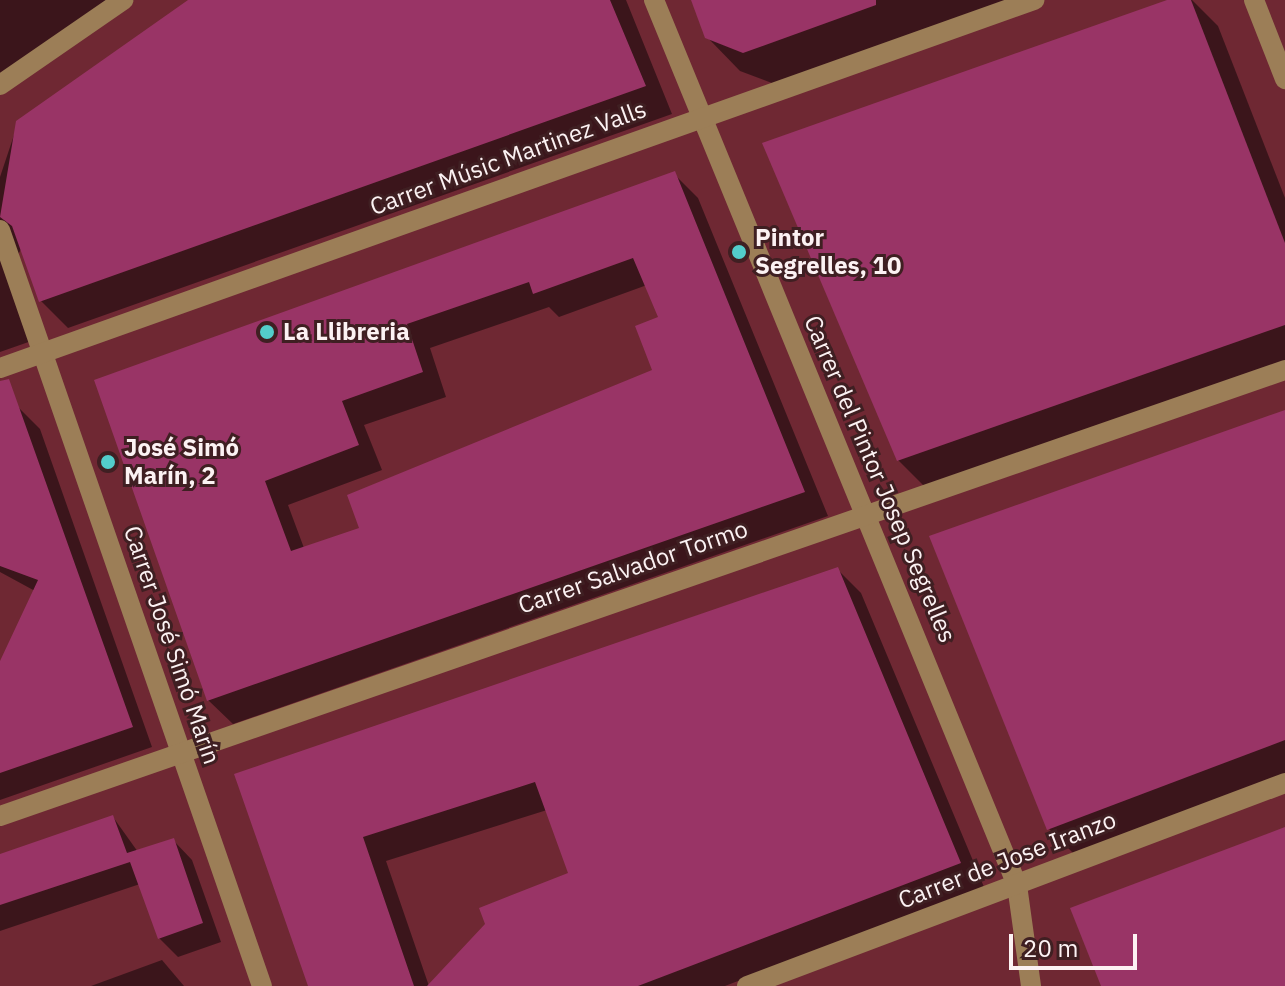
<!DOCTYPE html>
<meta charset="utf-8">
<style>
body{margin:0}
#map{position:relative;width:1285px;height:986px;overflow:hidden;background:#6f2833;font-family:"IBM Plex Sans",sans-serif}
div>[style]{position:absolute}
.shadow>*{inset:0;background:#0007}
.building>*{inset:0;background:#993466}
.minor>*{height:20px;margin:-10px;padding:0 10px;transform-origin:10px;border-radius:10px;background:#9c7e57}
.dots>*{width:22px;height:22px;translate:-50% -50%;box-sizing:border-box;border:4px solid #3f1f22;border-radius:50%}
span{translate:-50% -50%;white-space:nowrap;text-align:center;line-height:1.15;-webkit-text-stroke:6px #3f1f22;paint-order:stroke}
.street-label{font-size:24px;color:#fcf2f3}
.poi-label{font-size:24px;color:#fcf2f3;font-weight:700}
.left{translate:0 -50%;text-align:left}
.scale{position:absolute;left:1009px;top:934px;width:128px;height:36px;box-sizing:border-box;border:4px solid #fcf2f3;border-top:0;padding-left:10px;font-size:24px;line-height:28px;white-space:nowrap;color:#fcf2f3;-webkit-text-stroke:6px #3f1f22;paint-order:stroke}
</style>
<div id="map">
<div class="shadow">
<div style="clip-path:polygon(0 0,134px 0,16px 84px,0 83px)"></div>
<div style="clip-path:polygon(193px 0,626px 0,672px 114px,68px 328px,40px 300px,22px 247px,14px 263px,40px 338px,0 352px,0 177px,18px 123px)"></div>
<div style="clip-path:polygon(692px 0,1016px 0,777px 85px,740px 71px,707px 37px)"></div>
<div style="clip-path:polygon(1173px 0,1192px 0,1218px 26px,1285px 198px,1285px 366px,929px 491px,898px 460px)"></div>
<div style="clip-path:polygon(evenodd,674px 174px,698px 198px,828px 516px,233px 724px,208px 700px,97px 381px,674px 174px,647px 285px,661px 318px,654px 371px,362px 529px,304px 548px,288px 505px,382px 470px,364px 425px,446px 397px,430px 348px,549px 307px,559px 317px,647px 285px)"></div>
<div style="clip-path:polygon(19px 408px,40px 429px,152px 747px,0 800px,0 680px,35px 591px,0 572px,0 415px)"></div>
<div style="clip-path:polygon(1285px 413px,1285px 779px,1077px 857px,1049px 829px)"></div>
<div style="clip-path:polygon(837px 569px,861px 593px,984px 887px,725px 986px,429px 986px,571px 874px,547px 810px,386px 861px,429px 986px,310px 986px,237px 776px)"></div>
<div style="clip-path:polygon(113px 817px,138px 852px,173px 840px,192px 860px,221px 942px,178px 957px,159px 938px,140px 884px,0 931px,0 855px)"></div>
<div style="clip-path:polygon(162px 960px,184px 986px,91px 986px)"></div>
</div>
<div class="building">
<div style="clip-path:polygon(188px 0,610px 0,646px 86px,39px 302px,12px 226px,0 217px,16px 121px)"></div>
<div style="clip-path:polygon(691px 0,876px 0,876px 5px,743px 53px,705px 38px)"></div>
<div style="clip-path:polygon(1167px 0,1191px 0,1285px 243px,1285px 325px,897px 461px,762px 143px)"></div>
<div style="clip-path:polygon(evenodd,675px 171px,805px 492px,207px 701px,94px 380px,675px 171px,633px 258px,658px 317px,635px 326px,652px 370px,347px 495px,359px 528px,291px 551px,265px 481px,359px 445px,342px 401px,423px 372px,407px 324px,529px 282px,533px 294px,633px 258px)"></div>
<div style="clip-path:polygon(9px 379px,133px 727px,0 773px,0 661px,38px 580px,0 566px,0 381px)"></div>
<div style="clip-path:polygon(1285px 410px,1285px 740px,1047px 830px,929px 536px)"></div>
<div style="clip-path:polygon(838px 567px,961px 863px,638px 986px,427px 986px,485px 924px,479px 908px,568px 873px,535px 782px,363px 837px,414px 986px,308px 986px,234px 774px)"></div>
<div style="clip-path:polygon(113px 815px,127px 853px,174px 838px,203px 923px,158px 939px,130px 862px,0 905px,0 854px)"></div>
<div style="clip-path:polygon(1285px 827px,1285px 986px,1101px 986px,1070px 908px)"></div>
</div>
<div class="minor">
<div style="left:654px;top:0;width:957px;rotate:67.7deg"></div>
<div style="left:1017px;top:885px;width:102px;rotate:82.1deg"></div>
<div style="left:1254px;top:0;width:85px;rotate:68.6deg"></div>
<div style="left:0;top:85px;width:150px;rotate:-34.6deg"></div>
<div style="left:0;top:230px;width:800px;rotate:70.89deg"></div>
<div style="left:0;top:368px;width:1098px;rotate:-19.59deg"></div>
<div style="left:0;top:816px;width:1360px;rotate:-19.14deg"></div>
<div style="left:747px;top:986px;width:575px;rotate:-20.67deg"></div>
</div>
<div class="dots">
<div style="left:739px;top:252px;background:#53cdcb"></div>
<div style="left:267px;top:332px;background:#53cdcb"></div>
<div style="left:108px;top:462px;background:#53cdcb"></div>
</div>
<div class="street-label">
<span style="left:508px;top:158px;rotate:-20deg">Carrer Músic Martinez Valls</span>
<span style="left:880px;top:479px;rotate:67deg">Carrer del Pintor Josep Segrelles</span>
<span style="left:633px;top:567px;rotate:-19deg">Carrer Salvador Tormo</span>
<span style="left:172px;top:645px;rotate:71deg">Carrer José Simó Marín</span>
<span style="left:1007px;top:860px;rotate:-21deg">Carrer de Jose Iranzo</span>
</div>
<div class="poi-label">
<span class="left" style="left:755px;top:252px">Pintor<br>Segrelles, 10</span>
<span class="left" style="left:283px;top:332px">La Llibreria</span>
<span class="left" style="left:124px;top:462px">José Simó<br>Marín, 2</span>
</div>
<div class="scale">20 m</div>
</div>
